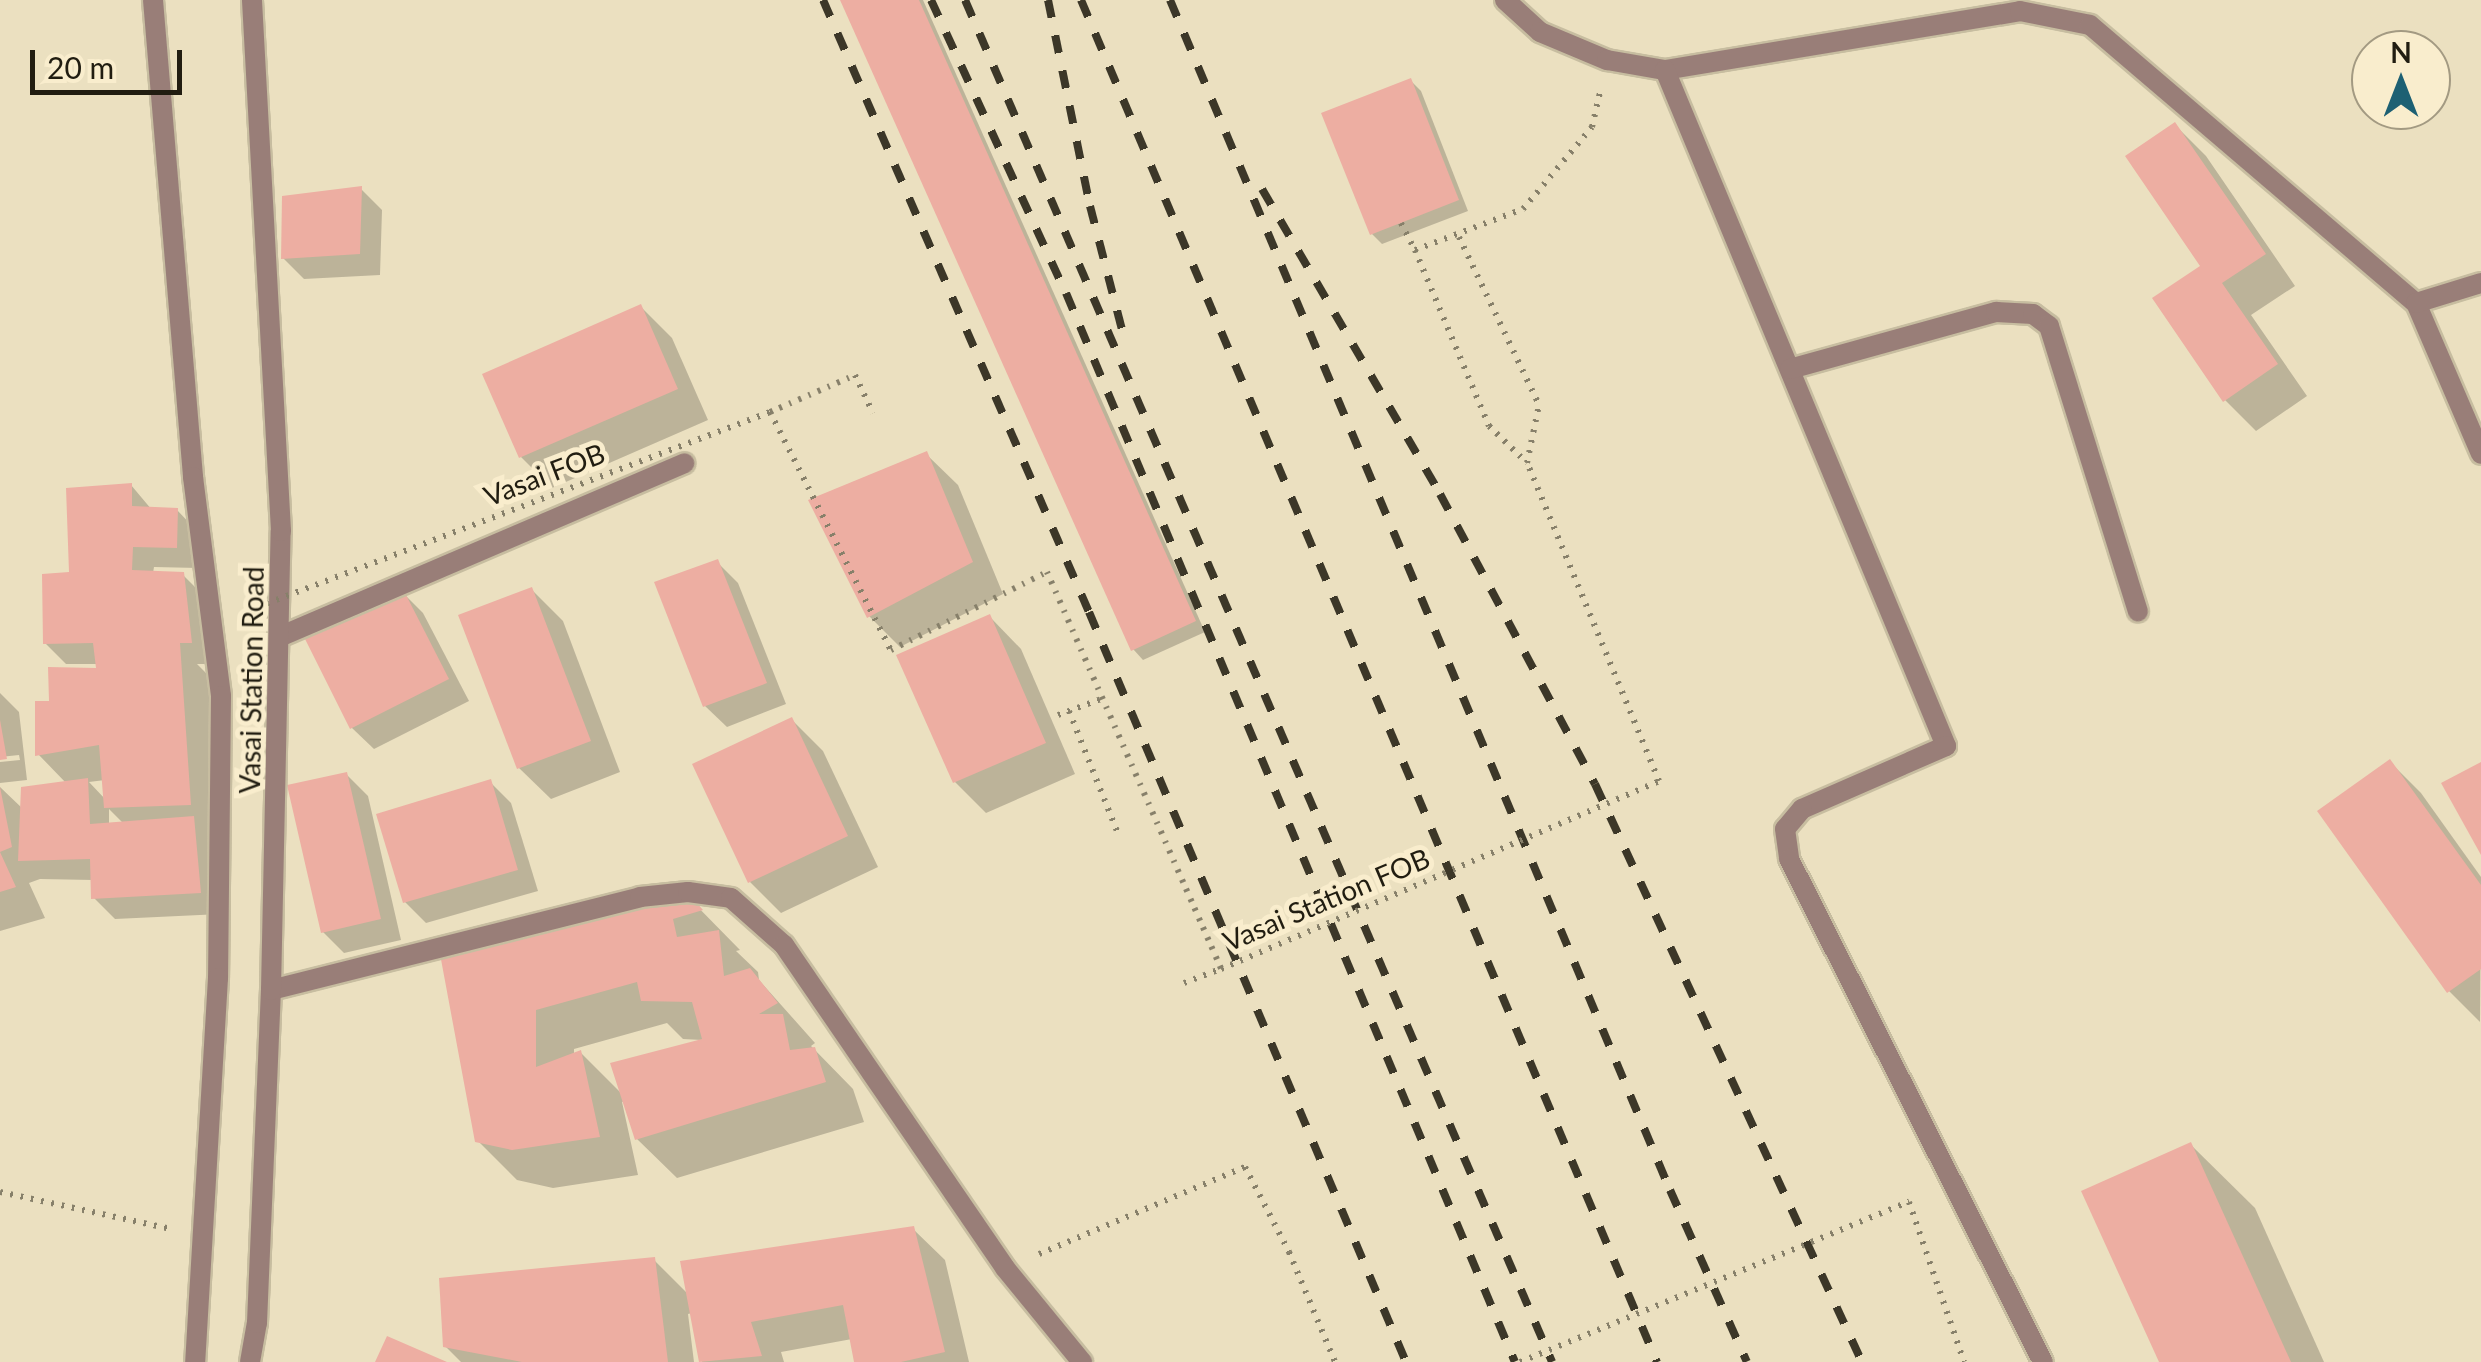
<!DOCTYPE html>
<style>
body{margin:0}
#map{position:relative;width:2481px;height:1362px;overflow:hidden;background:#ebe0c0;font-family:Lato,sans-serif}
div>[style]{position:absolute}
.shadow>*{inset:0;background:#0003}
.building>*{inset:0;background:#edaea2}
.path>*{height:6px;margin-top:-3px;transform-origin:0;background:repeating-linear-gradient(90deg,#87806a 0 2.5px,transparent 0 10.5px)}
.roads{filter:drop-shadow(2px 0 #c7bda0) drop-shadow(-2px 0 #c7bda0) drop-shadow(0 2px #c7bda0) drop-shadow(0 -2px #c7bda0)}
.service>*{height:20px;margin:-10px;padding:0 10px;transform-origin:10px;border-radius:10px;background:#997e78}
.minor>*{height:20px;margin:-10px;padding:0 10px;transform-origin:10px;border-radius:10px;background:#997e78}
.rail>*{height:8px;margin-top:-4px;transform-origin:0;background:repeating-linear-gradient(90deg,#3c3728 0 18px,transparent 0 36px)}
.path-bridge>*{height:6px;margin-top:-3px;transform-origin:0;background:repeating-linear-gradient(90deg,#87806a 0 2.5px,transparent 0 10.5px)}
span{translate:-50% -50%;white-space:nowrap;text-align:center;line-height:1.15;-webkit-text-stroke:10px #f9edcd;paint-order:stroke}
.street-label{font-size:28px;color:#211d11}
.north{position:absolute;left:2351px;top:30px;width:100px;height:100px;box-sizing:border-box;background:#f9edcd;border:2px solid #a39a82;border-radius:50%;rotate:0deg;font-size:28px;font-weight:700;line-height:40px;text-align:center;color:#211d11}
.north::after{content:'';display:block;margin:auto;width:35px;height:45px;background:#1d6073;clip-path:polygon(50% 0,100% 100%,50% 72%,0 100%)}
.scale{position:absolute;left:30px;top:50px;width:152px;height:45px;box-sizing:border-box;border:5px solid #211d11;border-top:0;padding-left:12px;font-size:30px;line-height:35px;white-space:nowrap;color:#211d11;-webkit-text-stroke:8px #f9edcd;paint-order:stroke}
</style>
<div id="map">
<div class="shadow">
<div style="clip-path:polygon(842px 0,923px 0,1205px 632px,1143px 660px,1133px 649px)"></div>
<div style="clip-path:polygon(1411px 81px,1421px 91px,1468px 211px,1382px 244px,1372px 234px)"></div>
<div style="clip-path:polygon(2175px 125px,2206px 156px,2295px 286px,2251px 315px,2307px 396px,2256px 431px,2225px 400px)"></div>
<div style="clip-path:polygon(361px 189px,382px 210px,380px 275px,304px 279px,283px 258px)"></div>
<div style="clip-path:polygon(641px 307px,672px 338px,708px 420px,552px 488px,521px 457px)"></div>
<div style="clip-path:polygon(926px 454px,958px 485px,1003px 594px,900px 647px,869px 616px)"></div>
<div style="clip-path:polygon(evenodd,131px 485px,152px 510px,177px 510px,198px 532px,198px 568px,154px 567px,153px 573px,183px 575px,204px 596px,212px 664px,197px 664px,210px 677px,221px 835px,209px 835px,215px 840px,221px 914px,115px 919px,94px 898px,93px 880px,40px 879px,29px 883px,45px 918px,0 931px,0 787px,23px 809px,67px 784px,38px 754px,52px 703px,99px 671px,98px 664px,66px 664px,45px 643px,72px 574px,131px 485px,105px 780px,106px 800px,89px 782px,105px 780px,131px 485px,109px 809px,124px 824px,109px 825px,109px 809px)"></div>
<div style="clip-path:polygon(717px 562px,738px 583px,786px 704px,727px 727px,705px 706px)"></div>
<div style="clip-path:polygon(532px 590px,563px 621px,620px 772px,551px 799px,519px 768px)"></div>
<div style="clip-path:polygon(402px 592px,423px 613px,469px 701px,374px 749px,352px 728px,308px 640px)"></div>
<div style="clip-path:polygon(990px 617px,1021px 649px,1075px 774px,986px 813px,955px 782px)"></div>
<div style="clip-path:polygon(0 693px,19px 712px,27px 780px,0 783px,0 762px,20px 760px,19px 755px,0 757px)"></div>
<div style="clip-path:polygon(792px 720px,823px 751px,878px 867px,781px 913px,750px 882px)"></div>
<div style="clip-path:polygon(2390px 762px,2421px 793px,2481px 877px,2480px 1022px,2449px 991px)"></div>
<div style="clip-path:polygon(346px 774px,368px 796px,401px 940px,344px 953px,323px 932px)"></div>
<div style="clip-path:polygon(490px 782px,511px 803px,538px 891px,426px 923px,405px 902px)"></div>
<div style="clip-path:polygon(evenodd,687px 896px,740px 950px,736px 951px,758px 972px,759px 980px,815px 1043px,811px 1046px,853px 1089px,864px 1122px,677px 1178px,637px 1139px,625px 1101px,622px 1102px,638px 1175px,553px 1188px,517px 1180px,477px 1140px,443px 956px,687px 896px,667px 1023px,683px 1039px,702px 1040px,624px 1096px,580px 1052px,574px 1055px,574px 1049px,667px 1023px)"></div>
<div style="clip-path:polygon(2191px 1145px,2255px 1208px,2324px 1362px,2162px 1362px)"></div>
<div style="clip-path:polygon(913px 1229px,945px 1260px,969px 1362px,857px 1362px,852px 1339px,781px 1352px,784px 1362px,702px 1362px,692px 1313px,688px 1314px,694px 1362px,461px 1362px,445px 1346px,654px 1260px,689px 1295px)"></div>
</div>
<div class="building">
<div style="clip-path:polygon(840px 0,919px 0,1196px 621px,1131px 651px)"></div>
<div style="clip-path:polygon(1411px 78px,1459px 200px,1370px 235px,1321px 113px)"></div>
<div style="clip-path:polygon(2175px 122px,2266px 254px,2222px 283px,2278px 364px,2223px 402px,2152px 298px,2200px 266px,2125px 156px)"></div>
<div style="clip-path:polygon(362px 186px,360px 254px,281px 259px,282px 196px)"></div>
<div style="clip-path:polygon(641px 304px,678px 389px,519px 458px,482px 374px)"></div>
<div style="clip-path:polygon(927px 451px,973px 562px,867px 618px,808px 500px)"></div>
<div style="clip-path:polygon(132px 483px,132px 506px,178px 508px,177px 548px,133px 547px,132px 570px,184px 572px,192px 643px,180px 643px,191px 805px,104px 808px,99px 745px,35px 756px,35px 701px,49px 701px,48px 667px,96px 668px,93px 643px,43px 644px,42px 574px,69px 572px,66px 488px)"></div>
<div style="clip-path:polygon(718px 559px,767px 683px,703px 707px,654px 582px)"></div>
<div style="clip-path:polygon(532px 587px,591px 741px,517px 769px,458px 615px)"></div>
<div style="clip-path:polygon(403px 589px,449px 679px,350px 729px,305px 639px)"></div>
<div style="clip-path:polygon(990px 614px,1046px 743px,953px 783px,896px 655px)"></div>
<div style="clip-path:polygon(792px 717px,848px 836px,748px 883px,692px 764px)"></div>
<div style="clip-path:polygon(0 720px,7px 759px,0 760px)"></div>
<div style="clip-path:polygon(2390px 759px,2481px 885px,2481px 969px,2447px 993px,2317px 811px)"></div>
<div style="clip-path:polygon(2481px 762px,2481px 855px,2441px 783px)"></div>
<div style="clip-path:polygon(347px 772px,381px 919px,321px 933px,287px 785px)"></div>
<div style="clip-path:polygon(88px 778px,90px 824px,194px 816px,201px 893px,91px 899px,90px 859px,18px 861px,21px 787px)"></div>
<div style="clip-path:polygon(491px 779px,518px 870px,403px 903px,376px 814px)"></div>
<div style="clip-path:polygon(0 787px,12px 847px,0 852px,16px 887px,0 892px)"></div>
<div style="clip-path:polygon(688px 893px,703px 910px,673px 919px,677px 937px,719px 930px,724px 976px,750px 968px,778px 1003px,759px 1014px,783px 1014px,790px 1050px,815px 1047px,826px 1082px,635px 1140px,610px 1063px,702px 1039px,692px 1002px,641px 1001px,637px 982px,536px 1010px,536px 1067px,581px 1050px,600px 1137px,512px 1150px,475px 1142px,440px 954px)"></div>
<div style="clip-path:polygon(2191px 1142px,2291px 1362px,2159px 1362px,2081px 1191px)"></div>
<div style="clip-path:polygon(914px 1226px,945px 1352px,901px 1362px,854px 1362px,843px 1305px,751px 1322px,762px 1356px,699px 1362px,680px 1261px)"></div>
<div style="clip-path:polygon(655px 1257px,668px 1362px,522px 1362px,443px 1347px,439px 1278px)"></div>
<div style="clip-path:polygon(387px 1336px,447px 1362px,375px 1362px)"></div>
</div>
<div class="path">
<div style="left:1401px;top:223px;width:30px;rotate:63deg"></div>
<div style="left:1415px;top:250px;width:116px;rotate:-20.8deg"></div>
<div style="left:1523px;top:209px;width:107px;rotate:-49.9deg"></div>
<div style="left:1592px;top:127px;width:35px;rotate:-77deg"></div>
<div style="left:1459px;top:237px;width:186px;rotate:64.5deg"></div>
<div style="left:1415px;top:250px;width:191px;rotate:67.2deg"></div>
<div style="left:1489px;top:426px;width:53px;rotate:44.2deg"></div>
<div style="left:855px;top:375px;width:42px;rotate:64.7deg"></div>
<div style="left:1069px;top:711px;width:135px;rotate:68.2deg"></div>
<div style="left:1058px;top:715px;width:46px;rotate:-20.4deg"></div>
<div style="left:1184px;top:983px;width:40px;rotate:-21deg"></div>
<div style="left:0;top:1192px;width:175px;rotate:12.2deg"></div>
<div style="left:1909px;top:1202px;width:169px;rotate:71deg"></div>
<div style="left:1039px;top:1254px;width:224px;rotate:-22.9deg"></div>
<div style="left:1245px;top:1167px;width:96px;rotate:62.6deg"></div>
<div style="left:1289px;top:1252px;width:119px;rotate:67.3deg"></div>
</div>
<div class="roads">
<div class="service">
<div style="left:279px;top:637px;width:441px;rotate:-23.2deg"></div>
</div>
<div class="minor">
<div style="left:153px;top:0;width:479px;rotate:85.2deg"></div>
<div style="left:193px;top:477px;width:221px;rotate:82.7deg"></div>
<div style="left:221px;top:696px;width:282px;rotate:90.6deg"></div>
<div style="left:218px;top:978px;width:385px;rotate:93.4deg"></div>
<div style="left:1505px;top:0;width:47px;rotate:42.4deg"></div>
<div style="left:1540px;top:32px;width:73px;rotate:22.7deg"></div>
<div style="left:1607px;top:60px;width:59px;rotate:9.8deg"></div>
<div style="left:1665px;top:70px;width:360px;rotate:-9.4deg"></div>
<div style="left:2020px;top:11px;width:71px;rotate:11.3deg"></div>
<div style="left:2090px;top:25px;width:428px;rotate:40.5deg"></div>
<div style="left:2416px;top:303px;width:164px;rotate:66.7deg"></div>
<div style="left:1665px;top:70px;width:732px;rotate:67.43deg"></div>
<div style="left:1946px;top:746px;width:157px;rotate:156.4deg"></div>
<div style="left:1802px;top:809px;width:26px;rotate:130deg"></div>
<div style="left:1785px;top:829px;width:30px;rotate:82deg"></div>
<div style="left:1789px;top:859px;width:563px;rotate:63.21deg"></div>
<div style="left:2416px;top:303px;width:68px;rotate:-17.1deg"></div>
<div style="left:1790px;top:369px;width:214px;rotate:-15.5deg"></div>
<div style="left:1996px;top:312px;width:37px;rotate:3deg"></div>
<div style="left:2033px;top:314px;width:20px;rotate:37deg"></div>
<div style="left:2049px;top:326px;width:299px;rotate:72.7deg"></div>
<div style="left:271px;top:990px;width:381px;rotate:-14.1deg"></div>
<div style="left:640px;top:897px;width:48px;rotate:-5.9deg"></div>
<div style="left:688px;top:892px;width:43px;rotate:7.9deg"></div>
<div style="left:731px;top:898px;width:71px;rotate:41.6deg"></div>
<div style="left:784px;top:945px;width:391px;rotate:55.6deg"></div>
<div style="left:1005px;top:1268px;width:122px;rotate:50.7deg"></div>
<div style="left:250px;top:1362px;width:40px;rotate:-80deg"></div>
<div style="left:257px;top:1323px;width:333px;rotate:-87.6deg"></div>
<div style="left:271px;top:990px;width:459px;rotate:-88.8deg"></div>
<div style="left:281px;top:531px;width:532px;rotate:-93.13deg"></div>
</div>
</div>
<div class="rail">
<div style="left:823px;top:0;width:667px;rotate:66.51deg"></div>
<div style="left:1089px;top:612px;width:814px;rotate:67.09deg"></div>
<div style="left:931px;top:0;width:323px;rotate:65.3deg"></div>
<div style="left:1066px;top:293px;width:1159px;rotate:67.22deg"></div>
<div style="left:965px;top:0;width:1483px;rotate:66.68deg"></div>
<div style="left:1048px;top:0;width:210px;rotate:78.5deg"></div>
<div style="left:1090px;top:206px;width:139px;rotate:75.5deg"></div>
<div style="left:1081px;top:0;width:1479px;rotate:67.08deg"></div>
<div style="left:1170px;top:0;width:1291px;rotate:67.21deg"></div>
<div style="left:1670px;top:1190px;width:188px;rotate:65.9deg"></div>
<div style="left:1262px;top:189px;width:353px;rotate:59.7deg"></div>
<div style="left:1440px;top:494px;width:329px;rotate:61.9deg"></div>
<div style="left:1595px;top:784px;width:637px;rotate:65.21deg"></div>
</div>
<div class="path-bridge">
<div style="left:770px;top:412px;width:267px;rotate:63.1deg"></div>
<div style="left:891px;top:650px;width:174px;rotate:-26.6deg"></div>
<div style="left:1047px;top:572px;width:433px;rotate:66.3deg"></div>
<div style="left:1221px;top:969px;width:477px;rotate:-23.2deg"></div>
<div style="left:1659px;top:781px;width:344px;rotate:-112.5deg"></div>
<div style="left:1527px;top:463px;width:59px;rotate:-78.3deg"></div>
<div style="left:247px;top:611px;width:560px;rotate:-20.83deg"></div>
<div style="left:770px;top:412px;width:93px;rotate:-23.5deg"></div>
<div style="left:1520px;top:1362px;width:421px;rotate:-22.4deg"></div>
</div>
<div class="street-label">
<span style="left:544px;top:474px;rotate:-21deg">Vasai FOB</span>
<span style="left:251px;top:680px;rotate:-89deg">Vasai Station Road</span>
<span style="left:1326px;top:899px;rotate:-23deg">Vasai Station FOB</span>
</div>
<div class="north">N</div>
<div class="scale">20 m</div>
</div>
